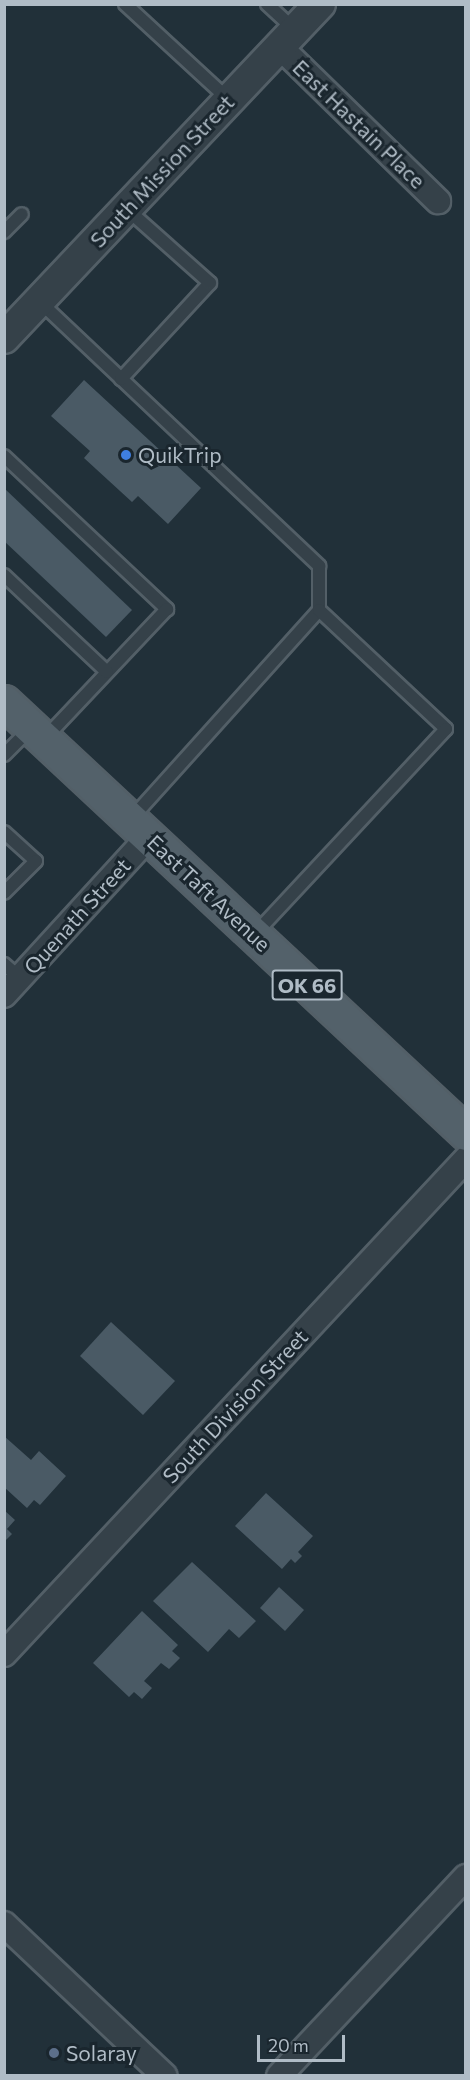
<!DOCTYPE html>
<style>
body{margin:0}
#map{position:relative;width:470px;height:2080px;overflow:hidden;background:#213039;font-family:Commissioner,sans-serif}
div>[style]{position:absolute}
.building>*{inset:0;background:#4a5a65}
.roads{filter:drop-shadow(2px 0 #535f67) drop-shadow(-2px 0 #535f67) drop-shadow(0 2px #535f67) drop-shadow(0 -2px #535f67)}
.service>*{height:12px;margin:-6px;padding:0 6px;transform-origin:6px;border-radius:6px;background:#354149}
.minor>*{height:24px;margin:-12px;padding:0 12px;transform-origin:12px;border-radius:12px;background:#354149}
.tertiary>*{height:30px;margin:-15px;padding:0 15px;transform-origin:15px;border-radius:15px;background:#354149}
.primary>*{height:33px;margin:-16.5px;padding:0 16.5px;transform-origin:16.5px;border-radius:16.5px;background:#53616a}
.dots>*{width:16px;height:16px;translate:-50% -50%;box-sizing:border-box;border:3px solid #1a262e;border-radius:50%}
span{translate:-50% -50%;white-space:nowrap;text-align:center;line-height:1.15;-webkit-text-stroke:6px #1a262e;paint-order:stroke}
.shield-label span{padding:2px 4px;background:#1a262e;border:2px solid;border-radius:4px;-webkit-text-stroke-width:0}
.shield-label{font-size:20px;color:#b0bcc6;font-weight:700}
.street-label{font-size:21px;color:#b0bcc6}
.poi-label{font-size:21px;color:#b0bcc6}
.left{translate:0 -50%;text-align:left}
.frame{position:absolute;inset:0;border:6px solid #b0bcc6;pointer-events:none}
.scale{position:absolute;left:257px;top:2035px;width:88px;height:27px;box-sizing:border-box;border:3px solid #b0bcc6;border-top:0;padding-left:8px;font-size:18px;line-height:21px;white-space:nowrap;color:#b0bcc6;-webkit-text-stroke:4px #1a262e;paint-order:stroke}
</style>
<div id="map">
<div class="building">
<div style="clip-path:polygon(84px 380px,201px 488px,168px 524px,138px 496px,132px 502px,84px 458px,90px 451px,51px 416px)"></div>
<div style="clip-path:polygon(4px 488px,132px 610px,106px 637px,4px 541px)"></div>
<div style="clip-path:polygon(111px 1322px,175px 1381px,143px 1415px,80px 1356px)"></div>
<div style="clip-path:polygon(4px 1436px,31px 1460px,39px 1451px,66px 1476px,40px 1505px,34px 1500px,27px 1508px,4px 1487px)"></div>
<div style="clip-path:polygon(266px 1493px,313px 1536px,298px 1552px,302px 1556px,295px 1563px,291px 1559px,282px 1569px,235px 1526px)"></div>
<div style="clip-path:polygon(4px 1510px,15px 1520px,7px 1529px,12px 1534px,4px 1542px)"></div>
<div style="clip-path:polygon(192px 1562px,256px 1621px,239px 1638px,229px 1629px,208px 1652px,153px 1601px)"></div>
<div style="clip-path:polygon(279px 1587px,304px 1610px,285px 1631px,260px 1608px)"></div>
<div style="clip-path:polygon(142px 1611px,178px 1645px,172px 1651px,180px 1658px,169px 1669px,161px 1663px,144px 1681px,152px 1688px,142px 1699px,134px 1692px,129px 1697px,93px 1663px)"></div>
</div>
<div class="roads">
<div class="service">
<div style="left:125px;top:4px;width:140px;rotate:42.7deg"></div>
<div style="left:267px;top:4px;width:38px;rotate:43deg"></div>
<div style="left:4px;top:232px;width:25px;rotate:-45deg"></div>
<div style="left:39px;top:301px;width:386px;rotate:43.4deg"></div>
<div style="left:319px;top:566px;width:44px;rotate:90deg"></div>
<div style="left:121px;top:379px;width:131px;rotate:-47.2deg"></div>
<div style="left:210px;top:283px;width:111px;rotate:-138.3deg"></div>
<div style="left:4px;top:456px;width:224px;rotate:43.2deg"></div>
<div style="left:167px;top:609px;width:178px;rotate:133.4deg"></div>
<div style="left:4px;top:575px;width:141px;rotate:43.3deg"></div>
<div style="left:4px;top:755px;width:38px;rotate:-45deg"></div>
<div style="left:131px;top:819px;width:281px;rotate:-48deg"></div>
<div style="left:319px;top:610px;width:174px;rotate:43.1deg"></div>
<div style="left:446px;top:729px;width:280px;rotate:133deg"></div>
<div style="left:4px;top:832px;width:43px;rotate:42.2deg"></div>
<div style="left:36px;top:861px;width:45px;rotate:135deg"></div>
<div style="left:4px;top:964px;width:21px;rotate:41deg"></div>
</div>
<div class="minor">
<div style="left:280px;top:47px;width:221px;rotate:44.3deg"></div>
<div style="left:4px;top:995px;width:214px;rotate:-47.5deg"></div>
<div style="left:4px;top:1654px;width:677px;rotate:-46.97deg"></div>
<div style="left:4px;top:1924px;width:221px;rotate:43.4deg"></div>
<div style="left:279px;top:2076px;width:273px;rotate:-46.8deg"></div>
</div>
<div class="tertiary">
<div style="left:4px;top:338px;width:460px;rotate:-46.6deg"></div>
</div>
<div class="primary">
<div style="left:4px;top:702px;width:632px;rotate:43.01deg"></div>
</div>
</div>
<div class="dots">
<div style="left:126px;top:455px;background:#3f7fe0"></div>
<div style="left:54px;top:2053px;background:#5c6f8a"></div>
</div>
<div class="shield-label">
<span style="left:307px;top:985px">OK 66</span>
</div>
<div class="street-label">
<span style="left:359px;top:124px;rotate:44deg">East Hastain Place</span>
<span style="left:162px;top:171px;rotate:-47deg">South Mission Street</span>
<span style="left:209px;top:893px;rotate:43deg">East Taft Avenue</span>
<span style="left:77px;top:916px;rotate:-48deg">Quenath Street</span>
<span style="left:235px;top:1406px;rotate:-47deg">South Division Street</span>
</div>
<div class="poi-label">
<span class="left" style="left:138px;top:455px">QuikTrip</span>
<span class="left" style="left:66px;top:2053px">Solaray</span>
</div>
<div class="frame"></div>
<div class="scale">20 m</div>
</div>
